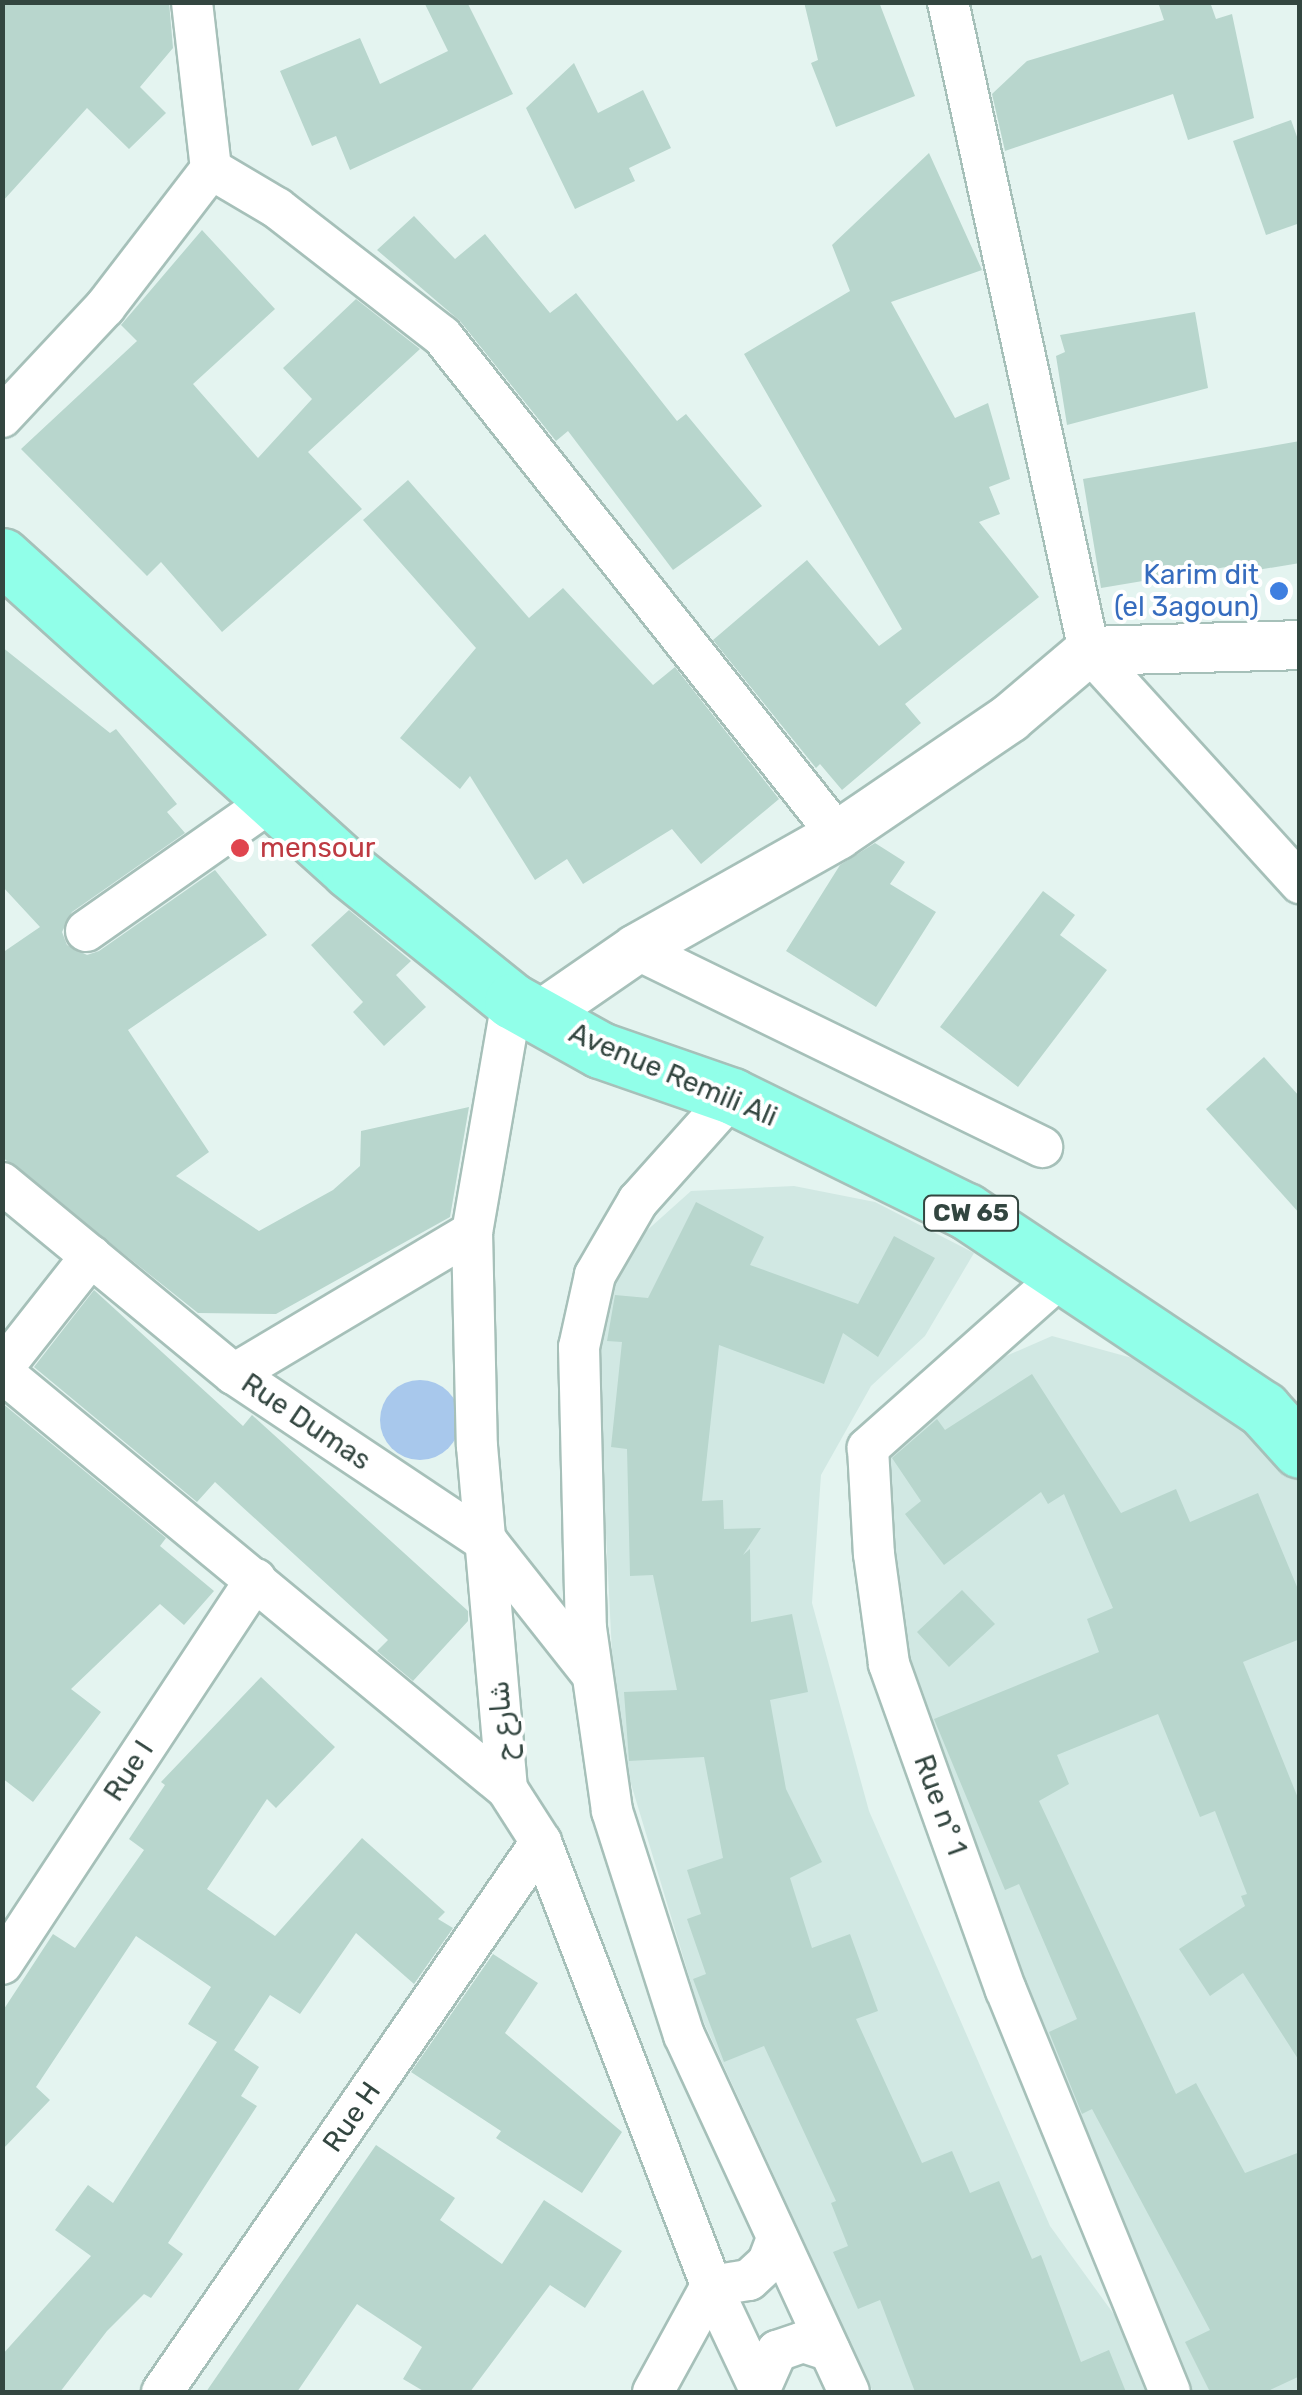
<!DOCTYPE html>
<meta charset="utf-8">
<style>
body{margin:0}
#map{position:relative;width:1302px;height:2395px;overflow:hidden;background:#e4f4f0;font-family:Rubik,Cairo,sans-serif}
div>[style]{position:absolute}
.residential>*{inset:0;background:#d1e8e3}
.green>*{inset:0;background:#a8c8ec}
.round{border-radius:50%}
.building>*{inset:0;background:#b8d6cd}
.roads{filter:drop-shadow(2px 0 #a6c0b9) drop-shadow(-2px 0 #a6c0b9) drop-shadow(0 2px #a6c0b9) drop-shadow(0 -2px #a6c0b9)}
.minor>*{height:40px;margin:-20px;padding:0 20px;transform-origin:20px;border-radius:20px;background:#fff}
.tertiary>*{height:48px;margin:-24px;padding:0 24px;transform-origin:24px;border-radius:24px;background:#fff}
.primary>*{height:55px;margin:-27.5px;padding:0 27.5px;transform-origin:27.5px;border-radius:27.5px;background:#91ffe9}
.dots>*{width:28px;height:28px;translate:-50% -50%;box-sizing:border-box;border:5px solid #fff;border-radius:50%}
span{translate:-50% -50%;white-space:nowrap;text-align:center;line-height:1.15;-webkit-text-stroke:8px #fff;paint-order:stroke}
.shield-label span{padding:2px 8px;background:#fff;border:2px solid;border-radius:8px;-webkit-text-stroke-width:0}
.shield-label{font-size:25px;color:#334640;font-weight:700}
.shop-label{font-size:28px;color:#366cbe}
.right{translate:-100% -50%;text-align:right}
.health-label{font-size:28px;color:#be3a42}
.left{translate:0 -50%;text-align:left}
.street-label{font-size:28px;color:#334640}
.frame{position:absolute;inset:0;border:5px solid #334640;pointer-events:none}
</style>
<div id="map">
<div class="residential">
<div style="clip-path:polygon(794px 1186px,875px 1202px,974px 1253px,925px 1336px,871px 1386px,821px 1475px,812px 1603px,869px 1811px,1050px 2226px,1118px 2320px,1151px 2392px,873px 2392px,701px 2016px,616px 1734px,596px 1332px,624px 1251px,691px 1191px)"></div>
<div style="clip-path:polygon(1052px 1336px,1176px 1370px,1299px 1481px,1299px 2392px,1181px 2392px,955px 1848px,874px 1554px,876px 1438px,928px 1390px)"></div>
</div>
<div class="green">
<div class="round" style="left:380px;top:1380px;width:80px;height:80px"></div>
</div>
<div class="building">
<div style="clip-path:polygon(2px 2px,169px 2px,173px 48px,140px 87px,166px 113px,129px 149px,87px 108px,2px 202px)"></div>
<div style="clip-path:polygon(424px 2px,467px 2px,513px 94px,350px 170px,336px 136px,312px 146px,280px 71px,360px 38px,380px 84px,448px 51px)"></div>
<div style="clip-path:polygon(804px 2px,879px 2px,915px 96px,836px 127px,811px 63px,818px 60px)"></div>
<div style="clip-path:polygon(1158px 2px,1210px 2px,1216px 19px,1232px 14px,1254px 118px,1188px 140px,1173px 94px,1005px 151px,992px 94px,1027px 61px,1164px 20px)"></div>
<div style="clip-path:polygon(574px 63px,598px 113px,643px 90px,671px 148px,629px 168px,635px 181px,575px 209px,526px 108px)"></div>
<div style="clip-path:polygon(1291px 120px,1300px 145px,1300px 223px,1266px 235px,1233px 141px)"></div>
<div style="clip-path:polygon(929px 153px,982px 270px,891px 302px,955px 418px,988px 403px,1010px 479px,989px 487px,1000px 514px,979px 522px,1039px 597px,905px 704px,921px 723px,842px 790px,820px 764px,816px 768px,713px 640px,807px 560px,879px 646px,902px 629px,744px 354px,850px 291px,832px 245px)"></div>
<div style="clip-path:polygon(414px 216px,455px 259px,485px 234px,550px 313px,576px 293px,677px 421px,686px 414px,762px 506px,673px 570px,568px 431px,556px 441px,460px 321px,377px 250px)"></div>
<div style="clip-path:polygon(202px 230px,275px 309px,193px 384px,258px 458px,312px 399px,283px 368px,356px 299px,420px 349px,308px 452px,362px 509px,222px 632px,161px 562px,147px 576px,21px 449px,137px 341px,121px 325px)"></div>
<div style="clip-path:polygon(1195px 312px,1208px 388px,1067px 425px,1056px 356px,1065px 352px,1060px 335px)"></div>
<div style="clip-path:polygon(1300px 441px,1300px 563px,1257px 570px,1256px 562px,1101px 588px,1083px 479px)"></div>
<div style="clip-path:polygon(408px 480px,529px 618px,563px 588px,653px 685px,675px 667px,779px 799px,701px 864px,672px 829px,583px 884px,567px 859px,535px 880px,470px 776px,460px 789px,400px 738px,476px 648px,363px 520px)"></div>
<div style="clip-path:polygon(2px 647px,110px 733px,116px 729px,177px 804px,167px 812px,185px 833px,72px 912px,62px 932px,67px 945px,87px 955px,99px 951px,215px 870px,267px 935px,128px 1030px,209px 1152px,176px 1176px,259px 1231px,333px 1190px,360px 1166px,361px 1131px,469px 1107px,450px 1217px,276px 1314px,198px 1313px,2px 1157px,2px 953px,40px 927px,2px 886px)"></div>
<div style="clip-path:polygon(875px 843px,905px 862px,890px 884px,936px 912px,876px 1007px,786px 951px,840px 865px)"></div>
<div style="clip-path:polygon(1043px 891px,1075px 915px,1060px 935px,1107px 970px,1018px 1087px,940px 1027px)"></div>
<div style="clip-path:polygon(349px 910px,411px 961px,396px 975px,426px 1007px,384px 1046px,353px 1012px,363px 1002px,311px 945px)"></div>
<div style="clip-path:polygon(1264px 1057px,1300px 1097px,1300px 1214px,1206px 1109px)"></div>
<div style="clip-path:polygon(696px 1202px,764px 1237px,750px 1265px,858px 1304px,894px 1236px,935px 1258px,878px 1357px,843px 1333px,824px 1384px,719px 1345px,702px 1501px,723px 1500px,724px 1529px,761px 1528px,743px 1555px,750px 1549px,751px 1622px,792px 1614px,808px 1692px,770px 1700px,786px 1789px,822px 1862px,790px 1878px,812px 1948px,850px 1934px,878px 2011px,856px 2019px,922px 2163px,952px 2151px,970px 2193px,999px 2181px,1032px 2259px,1041px 2255px,1081px 2362px,1109px 2350px,1126px 2392px,915px 2392px,880px 2300px,858px 2309px,833px 2252px,848px 2246px,831px 2203px,836px 2201px,764px 2046px,724px 2062px,693px 1979px,706px 1974px,687px 1919px,701px 1914px,687px 1870px,723px 1858px,704px 1757px,629px 1761px,624px 1692px,677px 1690px,653px 1575px,630px 1576px,627px 1449px,611px 1447px,622px 1342px,607px 1341px,615px 1295px,648px 1298px)"></div>
<div style="clip-path:polygon(94px 1290px,243px 1426px,252px 1415px,468px 1611px,468px 1621px,413px 1681px,377px 1651px,388px 1640px,215px 1482px,197px 1502px,34px 1367px)"></div>
<div style="clip-path:polygon(1032px 1374px,1121px 1513px,1176px 1489px,1190px 1522px,1258px 1493px,1300px 1594px,1300px 1639px,1243px 1662px,1300px 1803px,1300px 2062px,1243px 1973px,1210px 1996px,1179px 1949px,1245px 1906px,1241px 1896px,1247px 1894px,1215px 1811px,1200px 1817px,1158px 1714px,1057px 1755px,1069px 1784px,1039px 1801px,1176px 2094px,1196px 2083px,1245px 2173px,1300px 2152px,1300px 2376px,1266px 2392px,1210px 2392px,1185px 2342px,1210px 2330px,1092px 2109px,1082px 2114px,1049px 2032px,1077px 2019px,1019px 1884px,1005px 1890px,934px 1719px,1099px 1652px,1087px 1619px,1113px 1608px,1064px 1494px,1048px 1504px,1041px 1492px,944px 1565px,905px 1514px,921px 1501px,892px 1458px,937px 1419px,945px 1430px)"></div>
<div style="clip-path:polygon(2px 1403px,166px 1538px,160px 1546px,214px 1591px,184px 1625px,160px 1604px,71px 1689px,101px 1712px,33px 1802px,2px 1778px)"></div>
<div style="clip-path:polygon(962px 1590px,995px 1624px,949px 1667px,917px 1632px)"></div>
<div style="clip-path:polygon(261px 1677px,335px 1747px,276px 1808px,267px 1799px,207px 1889px,275px 1936px,362px 1838px,445px 1912px,438px 1919px,453px 1928px,414px 1984px,356px 1933px,300px 2014px,270px 1995px,234px 2050px,259px 2067px,241px 2096px,257px 2106px,168px 2243px,183px 2254px,151px 2298px,144px 2294px,107px 2331px,60px 2392px,2px 2392px,2px 2355px,91px 2256px,55px 2230px,88px 2185px,113px 2203px,217px 2042px,188px 2024px,211px 1987px,136px 1936px,36px 2087px,50px 2100px,2px 2150px,2px 2012px,53px 1934px,75px 1948px,144px 1850px,129px 1839px,165px 1785px,161px 1782px)"></div>
<div style="clip-path:polygon(493px 1954px,538px 1983px,505px 2033px,622px 2132px,582px 2193px,496px 2138px,501px 2131px,411px 2072px)"></div>
<div style="clip-path:polygon(376px 2145px,455px 2198px,440px 2220px,502px 2264px,544px 2200px,622px 2251px,585px 2308px,550px 2285px,470px 2392px,425px 2392px,403px 2379px,422px 2347px,357px 2304px,297px 2392px,206px 2392px)"></div>
</div>
<div class="roads">
<div class="minor">
<div style="left:948px;top:2px;width:664px;rotate:77.74deg"></div>
<div style="left:1089px;top:651px;width:314px;rotate:47.7deg"></div>
<div style="left:211px;top:169px;width:77px;rotate:30.6deg"></div>
<div style="left:277px;top:208px;width:209px;rotate:37.8deg"></div>
<div style="left:442px;top:336px;width:637px;rotate:51.56deg"></div>
<div style="left:2px;top:417px;width:151px;rotate:-46.9deg"></div>
<div style="left:105px;top:307px;width:174px;rotate:-52.5deg"></div>
<div style="left:211px;top:169px;width:168px;rotate:-96.5deg"></div>
<div style="left:86px;top:931px;width:228px;rotate:-35deg"></div>
<div style="left:636px;top:949px;width:452px;rotate:26deg"></div>
<div style="left:512px;top:1001px;width:234px;rotate:99.8deg"></div>
<div style="left:472px;top:1232px;width:214px;rotate:88.7deg"></div>
<div style="left:477px;top:1446px;width:344px;rotate:85deg"></div>
<div style="left:507px;top:1789px;width:63px;rotate:57.3deg"></div>
<div style="left:541px;top:1842px;width:475px;rotate:69deg"></div>
<div style="left:711px;top:2286px;width:117px;rotate:64.7deg"></div>
<div style="left:732px;top:1096px;width:141px;rotate:131.8deg"></div>
<div style="left:638px;top:1201px;width:86px;rotate:120.2deg"></div>
<div style="left:595px;top:1275px;width:74px;rotate:102.5deg"></div>
<div style="left:579px;top:1347px;width:281px;rotate:88.6deg"></div>
<div style="left:586px;top:1628px;width:185px;rotate:81.9deg"></div>
<div style="left:612px;top:1811px;width:235px;rotate:72.2deg"></div>
<div style="left:684px;top:2035px;width:393px;rotate:65.2deg"></div>
<div style="left:2px;top:1183px;width:301px;rotate:39.5deg"></div>
<div style="left:234px;top:1374px;width:306px;rotate:33.7deg"></div>
<div style="left:489px;top:1544px;width:163px;rotate:51.7deg"></div>
<div style="left:1065px;top:1273px;width:264px;rotate:138.4deg"></div>
<div style="left:868px;top:1448px;width:106px;rotate:86.8deg"></div>
<div style="left:874px;top:1554px;width:111px;rotate:82.2deg"></div>
<div style="left:889px;top:1664px;width:346px;rotate:70.3deg"></div>
<div style="left:1006px;top:1990px;width:434px;rotate:67.8deg"></div>
<div style="left:2px;top:1369px;width:144px;rotate:-51.8deg"></div>
<div style="left:2px;top:1372px;width:655px;rotate:39.55deg"></div>
<div style="left:234px;top:1374px;width:277px;rotate:-30.8deg"></div>
<div style="left:2px;top:1964px;width:461px;rotate:-56.6deg"></div>
<div style="left:760px;top:2389px;width:42px;rotate:-65.9deg"></div>
<div style="left:777px;top:2351px;width:28px;rotate:-19deg"></div>
<div style="left:803px;top:2342px;width:28px;rotate:18deg"></div>
<div style="left:162px;top:2392px;width:668px;rotate:-55.43deg"></div>
<div style="left:653px;top:2392px;width:121px;rotate:-61.3deg"></div>
<div style="left:711px;top:2286px;width:38px;rotate:-9deg"></div>
<div style="left:749px;top:2280px;width:26px;rotate:-43deg"></div>
<div style="left:768px;top:2262px;width:26px;rotate:-69deg"></div>
</div>
<div class="tertiary">
<div style="left:539px;top:1016px;width:118px;rotate:-34.6deg"></div>
<div style="left:636px;top:949px;width:232px;rotate:-29.4deg"></div>
<div style="left:838px;top:835px;width:208px;rotate:-34.2deg"></div>
<div style="left:1010px;top:718px;width:104px;rotate:-40.3deg"></div>
<div style="left:1089px;top:651px;width:211px;rotate:-1.6deg"></div>
</div>
<div class="primary">
<div style="left:2px;top:556px;width:468px;rotate:42.1deg"></div>
<div style="left:349px;top:870px;width:209px;rotate:38.8deg"></div>
<div style="left:512px;top:1001px;width:101px;rotate:29.1deg"></div>
<div style="left:600px;top:1050px;width:140px;rotate:19.2deg"></div>
<div style="left:732px;top:1096px;width:261px;rotate:26.2deg"></div>
<div style="left:966px;top:1211px;width:357px;rotate:33.7deg"></div>
<div style="left:1263px;top:1409px;width:55px;rotate:47.9deg"></div>
</div>
</div>
<div class="dots">
<div style="left:1279px;top:591px;background:#3f7fe0"></div>
<div style="left:240px;top:848px;background:#e0444e"></div>
</div>
<div class="shield-label">
<span style="left:971px;top:1213px">CW 65</span>
</div>
<div class="shop-label">
<span class="right" style="left:1259px;top:591px">Karim dit<br>(el 3agoun)</span>
</div>
<div class="health-label">
<span class="left" style="left:260px;top:848px">mensour</span>
</div>
<div class="street-label">
<span style="left:673px;top:1075px;rotate:23deg">Avenue Remili Ali</span>
<span style="left:306px;top:1422px;rotate:34deg">Rue Dumas</span>
<span style="left:502px;top:1721px;rotate:-94deg">شارع ح</span>
<span style="left:129px;top:1771px;rotate:-57deg">Rue I</span>
<span style="left:940px;top:1805px;rotate:70deg">Rue n° 1</span>
<span style="left:352px;top:2117px;rotate:-55deg">Rue H</span>
</div>
<div class="frame"></div>
</div>
